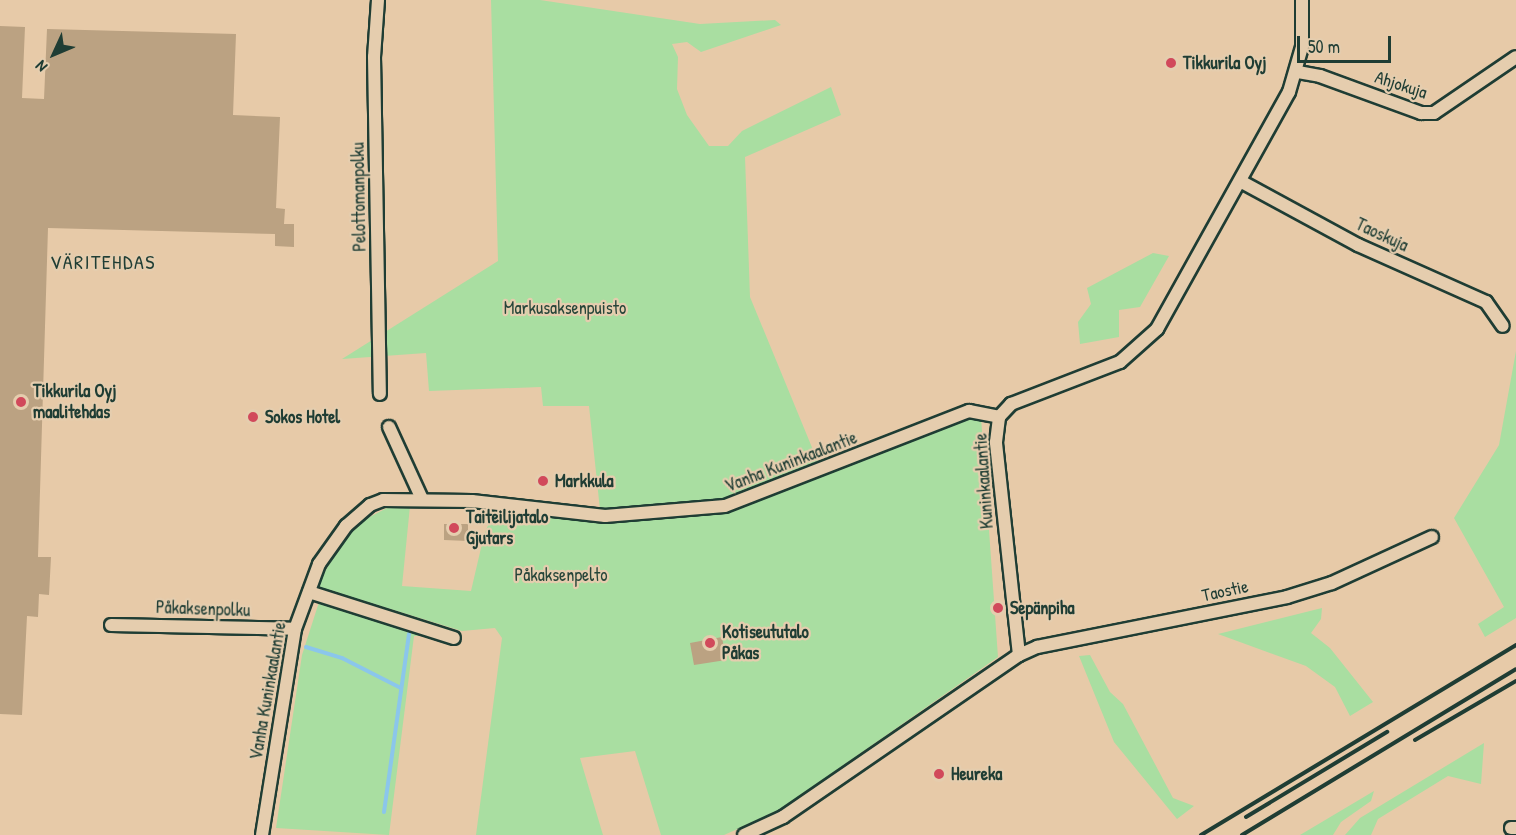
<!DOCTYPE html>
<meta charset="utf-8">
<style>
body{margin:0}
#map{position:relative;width:1516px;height:835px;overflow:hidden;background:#e7caa8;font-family:"Patrick Hand",sans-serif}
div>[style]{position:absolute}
.green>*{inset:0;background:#a9dea1}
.stream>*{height:4px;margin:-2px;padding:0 2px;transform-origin:2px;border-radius:2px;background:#8bc6eb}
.building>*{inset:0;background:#bba282}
.roads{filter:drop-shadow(2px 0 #1f3d34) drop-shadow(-2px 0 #1f3d34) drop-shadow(0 2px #1f3d34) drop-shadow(0 -2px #1f3d34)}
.minor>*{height:12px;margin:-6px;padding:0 6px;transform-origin:6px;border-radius:6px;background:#e5cdae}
.rail>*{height:4px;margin:-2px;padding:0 2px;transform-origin:2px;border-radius:2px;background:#1f3d34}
.dots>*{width:16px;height:16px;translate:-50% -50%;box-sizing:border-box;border:3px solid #e5cdae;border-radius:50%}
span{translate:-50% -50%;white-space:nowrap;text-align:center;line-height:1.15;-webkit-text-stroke:4.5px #e5cdae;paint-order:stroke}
.poi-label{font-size:18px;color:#1f3d34;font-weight:700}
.left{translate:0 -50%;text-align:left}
.street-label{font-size:18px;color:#1f3d34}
.park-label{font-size:18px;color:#264539}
.neighbourhood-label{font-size:20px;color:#1f3d34;letter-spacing:1.5px}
.north{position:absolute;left:24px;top:24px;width:60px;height:60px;-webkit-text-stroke:4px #e5cdae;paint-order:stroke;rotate:226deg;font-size:16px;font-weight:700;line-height:24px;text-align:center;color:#1f3d34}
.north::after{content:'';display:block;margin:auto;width:21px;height:27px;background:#1f3d34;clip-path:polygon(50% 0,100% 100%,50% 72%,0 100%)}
.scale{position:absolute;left:1297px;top:36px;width:94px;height:27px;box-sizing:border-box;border:3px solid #1f3d34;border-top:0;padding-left:8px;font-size:18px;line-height:21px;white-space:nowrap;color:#1f3d34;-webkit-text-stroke:4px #e5cdae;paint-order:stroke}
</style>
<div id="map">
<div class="green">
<div style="clip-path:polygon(491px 0,540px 0,700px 24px,775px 20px,781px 25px,701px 52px,687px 42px,672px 44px,678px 57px,677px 89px,687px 115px,709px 146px,728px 146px,742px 131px,831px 87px,841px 115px,745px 157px,750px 297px,818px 462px,721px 499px,600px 510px,589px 406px,543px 406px,541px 387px,429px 391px,426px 353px,342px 359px,498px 261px)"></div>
<div style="clip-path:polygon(1153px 253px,1169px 256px,1140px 307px,1119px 310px,1119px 337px,1080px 344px,1078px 322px,1091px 304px,1087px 288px)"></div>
<div style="clip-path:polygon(1516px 351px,1516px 618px,1485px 637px,1478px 624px,1504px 607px,1454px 518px,1499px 445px)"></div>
<div style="clip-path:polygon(969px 415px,981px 417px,998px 657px,778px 811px,724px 835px,661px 835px,635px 751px,580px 758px,603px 835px,476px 835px,502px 638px,495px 628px,462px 631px,315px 586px,356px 524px,387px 508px,410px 506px,402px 586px,471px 591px,484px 535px,492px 516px,505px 516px,507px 510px,612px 522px,725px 512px)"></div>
<div style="clip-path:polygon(320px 599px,420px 629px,425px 635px,414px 636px,389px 835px,276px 828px,302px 655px)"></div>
<div style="clip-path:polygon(1322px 608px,1321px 619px,1311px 633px,1330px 648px,1373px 702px,1350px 716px,1335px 687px,1306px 666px,1218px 634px)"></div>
<div style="clip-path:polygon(1090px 655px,1110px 692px,1123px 704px,1173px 798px,1194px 806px,1177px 819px,1114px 742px,1079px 656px)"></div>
<div style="clip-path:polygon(1484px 743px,1481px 784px,1448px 776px,1378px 819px,1371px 835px,1345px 835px,1360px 818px)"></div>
<div style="clip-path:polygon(1374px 791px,1371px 801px,1341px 822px,1333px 835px,1300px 835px)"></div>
</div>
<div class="stream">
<div style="left:306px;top:647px;width:38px;rotate:17deg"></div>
<div style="left:342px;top:658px;width:66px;rotate:27deg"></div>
<div style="left:384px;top:812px;width:180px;rotate:-82deg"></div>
</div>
<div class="building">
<div style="clip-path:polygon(0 26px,25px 27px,22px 98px,44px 99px,47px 29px,236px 34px,233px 115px,280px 117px,276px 208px,285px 209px,284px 224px,294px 224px,294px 247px,275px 246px,275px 234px,48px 228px,38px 557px,51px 557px,49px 595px,39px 594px,38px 617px,27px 616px,22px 715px,0 714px)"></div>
<div style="clip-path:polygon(444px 524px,468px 524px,468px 541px,444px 540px)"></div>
<div style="clip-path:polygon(722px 637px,726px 660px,694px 665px,690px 643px)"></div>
</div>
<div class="roads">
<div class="minor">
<div style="left:378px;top:0;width:57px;rotate:94deg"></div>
<div style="left:374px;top:57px;width:337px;rotate:89deg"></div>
<div style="left:1298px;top:72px;width:22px;rotate:10deg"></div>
<div style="left:1320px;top:76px;width:108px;rotate:20.1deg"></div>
<div style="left:1421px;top:113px;width:13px"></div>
<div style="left:1434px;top:113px;width:99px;rotate:-34.3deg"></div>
<div style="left:1240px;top:181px;width:134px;rotate:28.5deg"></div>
<div style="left:1358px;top:245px;width:140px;rotate:24deg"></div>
<div style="left:1486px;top:302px;width:29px;rotate:55deg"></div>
<div style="left:389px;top:427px;width:79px;rotate:65.4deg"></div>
<div style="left:309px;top:592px;width:152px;rotate:17.6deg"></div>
<div style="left:111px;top:625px;width:184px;rotate:1.2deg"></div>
<div style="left:1019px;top:655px;width:214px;rotate:-96.2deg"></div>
<div style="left:996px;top:442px;width:25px;rotate:-83deg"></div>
<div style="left:999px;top:417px;width:18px;rotate:-47deg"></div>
<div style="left:1011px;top:404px;width:117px;rotate:-21.1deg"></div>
<div style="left:1120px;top:362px;width:50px;rotate:-41.7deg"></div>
<div style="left:1157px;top:329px;width:271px;rotate:-60.9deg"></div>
<div style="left:1289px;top:92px;width:47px;rotate:-73.9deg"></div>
<div style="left:1302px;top:47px;width:47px;rotate:-90deg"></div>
<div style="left:1511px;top:828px;width:5px"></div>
<div style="left:262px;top:835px;width:209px;rotate:-80.9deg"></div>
<div style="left:295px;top:629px;width:69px;rotate:-69.7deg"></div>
<div style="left:319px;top:564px;width:47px;rotate:-54.6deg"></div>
<div style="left:346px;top:526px;width:32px;rotate:-41deg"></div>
<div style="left:370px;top:505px;width:14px;rotate:-21deg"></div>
<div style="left:383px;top:500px;width:89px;rotate:0.6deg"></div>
<div style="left:472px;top:501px;width:134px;rotate:6.4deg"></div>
<div style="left:605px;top:516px;width:120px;rotate:-4.8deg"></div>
<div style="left:725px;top:506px;width:262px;rotate:-21.3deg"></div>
<div style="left:969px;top:411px;width:31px;rotate:11deg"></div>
<div style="left:744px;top:835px;width:43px;rotate:-24.8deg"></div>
<div style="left:783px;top:817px;width:286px;rotate:-34.5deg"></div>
<div style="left:1019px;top:655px;width:20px;rotate:-24deg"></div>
<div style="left:1037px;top:647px;width:255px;rotate:-11.3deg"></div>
<div style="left:1287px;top:597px;width:47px;rotate:-17.3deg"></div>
<div style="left:1332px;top:583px;width:110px;rotate:-24.7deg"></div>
</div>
</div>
<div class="rail">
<div style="left:1415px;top:740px;width:117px;rotate:-30.3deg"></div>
<div style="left:1246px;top:817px;width:165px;rotate:-31.1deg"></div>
<div style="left:1201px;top:835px;width:368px;rotate:-31.1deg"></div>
<div style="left:1242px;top:835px;width:320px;rotate:-31.2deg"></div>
</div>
<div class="dots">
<div style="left:1171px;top:63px;background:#d1495b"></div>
<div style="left:21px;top:402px;background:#d1495b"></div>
<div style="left:253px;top:417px;background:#d1495b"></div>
<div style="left:543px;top:481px;background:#d1495b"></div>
<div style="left:454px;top:528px;background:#d1495b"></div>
<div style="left:998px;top:608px;background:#d1495b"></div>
<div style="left:710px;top:643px;background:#d1495b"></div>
<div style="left:939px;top:774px;background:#d1495b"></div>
</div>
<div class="poi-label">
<span class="left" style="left:1183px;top:63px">Tikkurila Oyj</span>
<span class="left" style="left:33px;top:402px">Tikkurila Oyj<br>maalitehdas</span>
<span class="left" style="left:265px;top:417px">Sokos Hotel</span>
<span class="left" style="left:555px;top:481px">Markkula</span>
<span class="left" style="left:466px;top:528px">Taiteilijatalo<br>Gjutars</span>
<span class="left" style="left:1010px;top:608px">Sepänpiha</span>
<span class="left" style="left:722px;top:643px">Kotiseututalo<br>Påkas</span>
<span class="left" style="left:951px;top:774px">Heureka</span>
</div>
<div class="street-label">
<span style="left:1401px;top:85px;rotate:18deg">Ahjokuja</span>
<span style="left:359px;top:197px;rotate:-91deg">Pelottomanpolku</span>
<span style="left:1382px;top:235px;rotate:25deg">Taoskuja</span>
<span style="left:791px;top:462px;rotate:-21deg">Vanha Kuninkaalantie</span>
<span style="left:984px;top:481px;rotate:-94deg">Kuninkaalantie</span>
<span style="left:1225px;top:591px;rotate:-12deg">Taostie</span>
<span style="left:203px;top:609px;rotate:2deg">Påkaksenpolku</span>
<span style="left:268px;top:691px;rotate:-80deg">Vanha Kuninkaalantie</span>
</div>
<div class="park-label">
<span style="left:565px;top:308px">Markusaksenpuisto</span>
<span style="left:561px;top:575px">Påkaksenpelto</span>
</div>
<div class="neighbourhood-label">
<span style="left:103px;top:261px">VÄRITEHDAS</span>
</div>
<div class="north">N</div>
<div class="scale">50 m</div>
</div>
